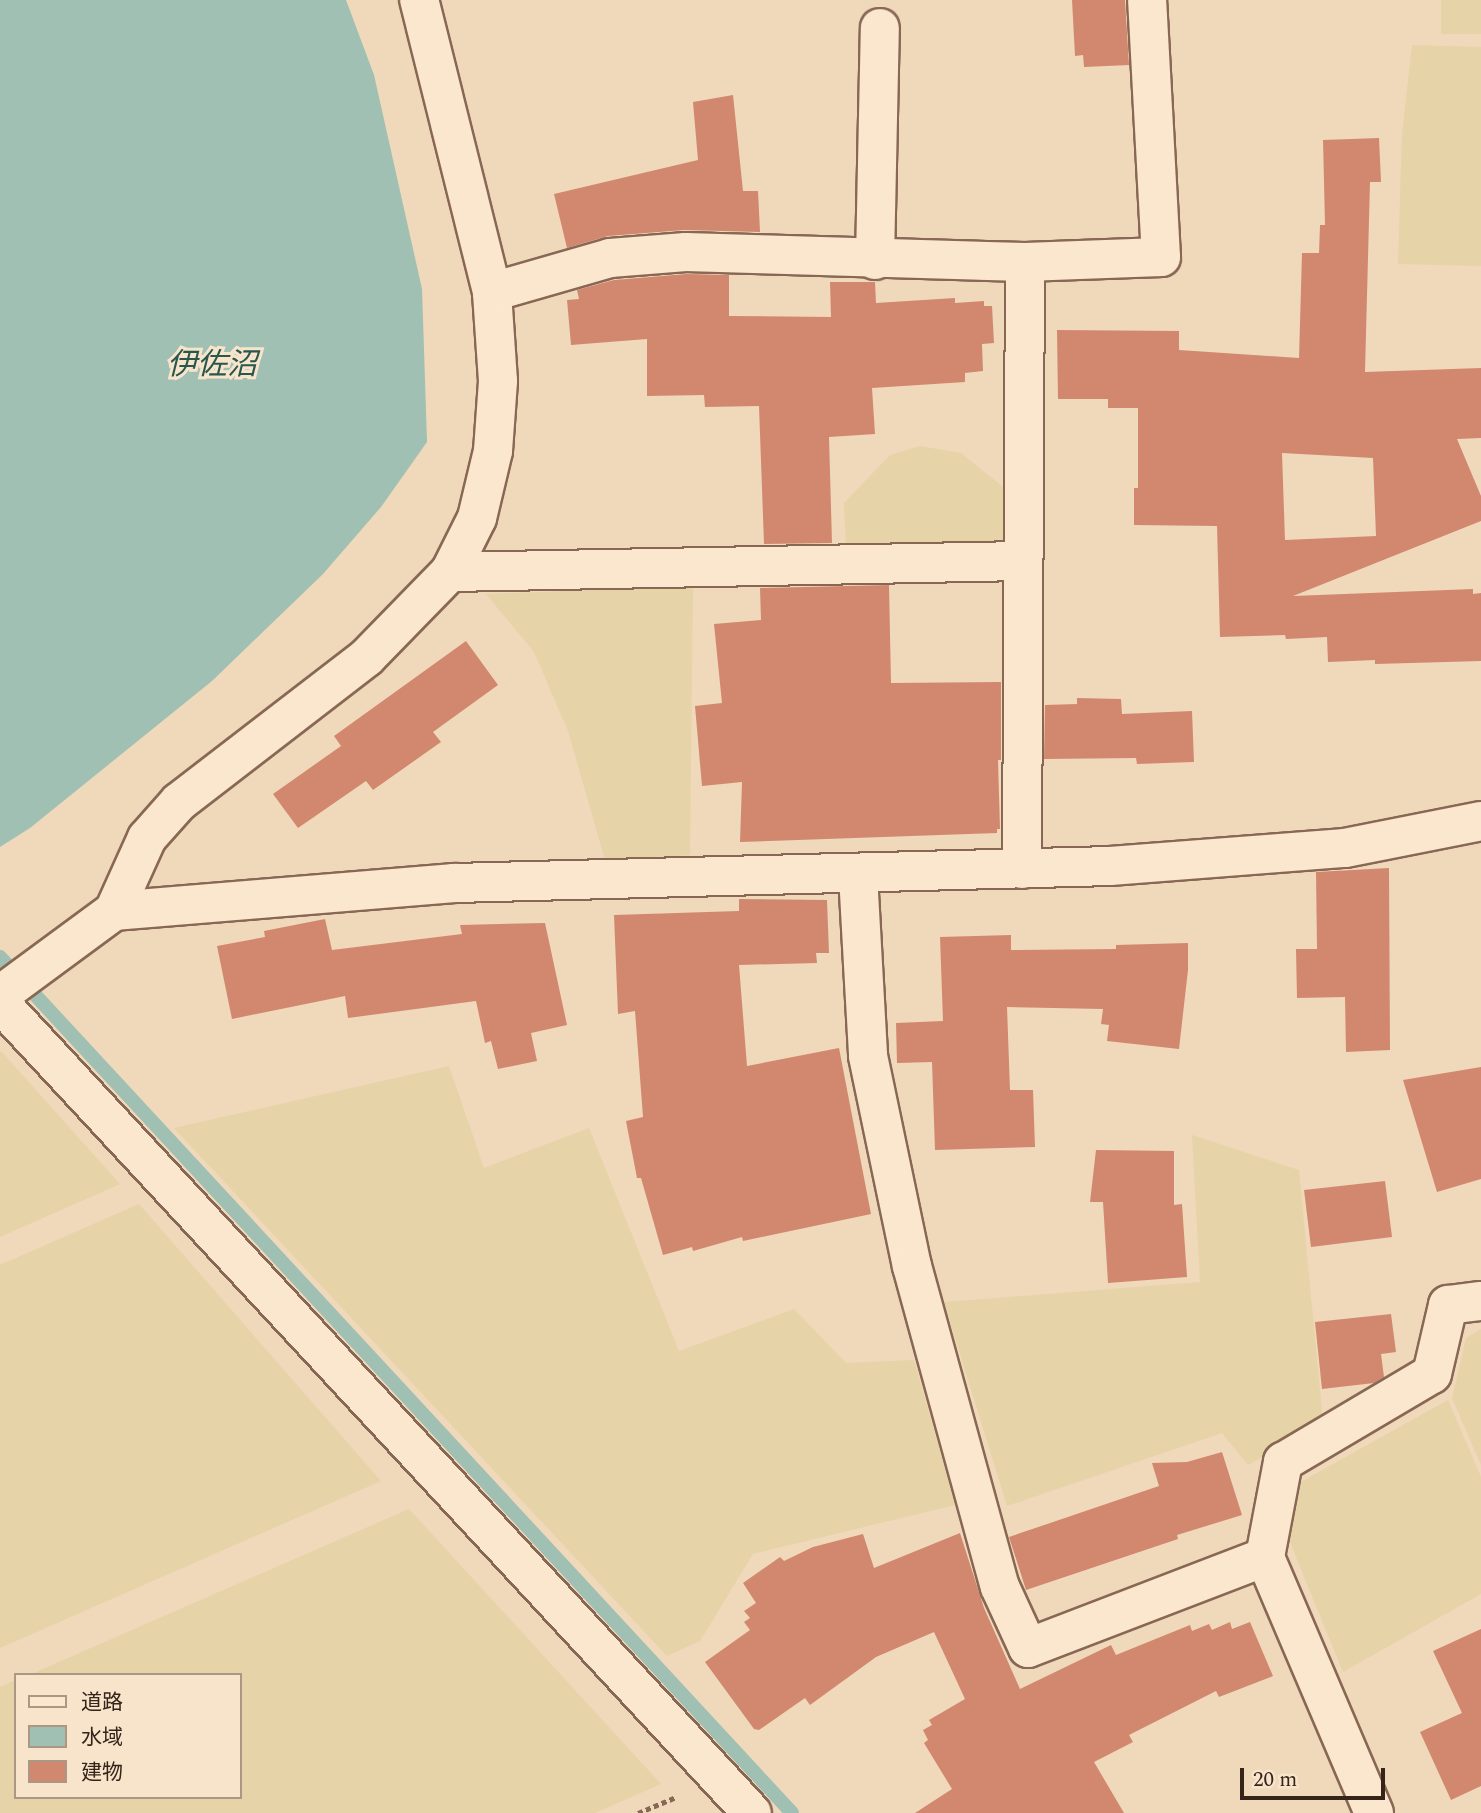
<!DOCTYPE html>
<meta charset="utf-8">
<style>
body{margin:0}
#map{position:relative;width:1481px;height:1813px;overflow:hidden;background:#f0d8ba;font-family:Spectral,"Noto Sans JP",serif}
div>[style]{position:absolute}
.farmland>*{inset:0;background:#e6d3a8}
.water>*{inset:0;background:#9fc0b2}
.stream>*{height:14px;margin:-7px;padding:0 7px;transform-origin:7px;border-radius:7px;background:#9fc0b2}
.building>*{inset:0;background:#d1886e}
.path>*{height:4.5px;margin-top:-2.25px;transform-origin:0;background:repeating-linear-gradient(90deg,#886854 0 5px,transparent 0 8.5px)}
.roads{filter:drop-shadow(2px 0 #886854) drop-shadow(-2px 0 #886854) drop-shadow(0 2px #886854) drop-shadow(0 -2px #886854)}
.minor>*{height:38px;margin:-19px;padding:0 19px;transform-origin:19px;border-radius:19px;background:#fbe7ce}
span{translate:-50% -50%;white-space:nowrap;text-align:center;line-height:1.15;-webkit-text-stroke:6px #f7e4ca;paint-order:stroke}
.water-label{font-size:30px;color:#28574d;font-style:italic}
.legend{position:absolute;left:14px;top:1673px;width:228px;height:126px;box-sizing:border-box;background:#f7e4ca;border:2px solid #aa9784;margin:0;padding:9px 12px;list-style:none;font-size:21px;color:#36231a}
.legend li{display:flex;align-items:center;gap:14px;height:35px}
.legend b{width:35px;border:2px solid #aa9784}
.scale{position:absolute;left:1240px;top:1768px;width:145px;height:32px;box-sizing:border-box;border:4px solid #36231a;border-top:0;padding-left:9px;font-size:21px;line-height:24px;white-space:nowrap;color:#36231a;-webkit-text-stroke:5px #f7e4ca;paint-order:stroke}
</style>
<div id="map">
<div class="farmland">
<div style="clip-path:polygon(1441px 0,1481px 0,1481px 34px,1441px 34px)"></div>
<div style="clip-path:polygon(1412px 45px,1481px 47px,1481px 266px,1398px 264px,1402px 134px)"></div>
<div style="clip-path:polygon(920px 446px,961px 453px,1003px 487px,1003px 548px,846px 552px,844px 503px,890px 455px)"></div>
<div style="clip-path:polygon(693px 586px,690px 855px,605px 860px,568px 731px,534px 652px,486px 594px)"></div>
<div style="clip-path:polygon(1px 1051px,120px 1184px,0 1237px,0 1052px)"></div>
<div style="clip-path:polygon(449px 1066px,484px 1168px,589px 1128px,679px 1351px,794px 1309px,846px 1363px,914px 1360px,955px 1505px,753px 1554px,700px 1641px,667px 1656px,174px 1128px)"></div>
<div style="clip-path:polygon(1192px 1135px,1299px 1170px,1323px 1422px,1248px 1465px,1222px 1433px,1007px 1506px,944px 1302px,1200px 1282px)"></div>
<div style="clip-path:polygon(139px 1204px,381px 1481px,0 1648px,0 1265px)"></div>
<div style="clip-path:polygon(1481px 1329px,1481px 1465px,1452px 1398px,1466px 1338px)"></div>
<div style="clip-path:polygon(1448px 1400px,1481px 1477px,1481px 1594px,1343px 1672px,1289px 1540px,1290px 1488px)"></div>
<div style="clip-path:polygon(409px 1509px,661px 1784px,595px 1813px,0 1813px,0 1687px,16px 1680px,16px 1797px,240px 1797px,240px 1675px,29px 1675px)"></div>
</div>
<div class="water">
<div style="clip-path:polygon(0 0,346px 0,374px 75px,422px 289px,427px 442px,381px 507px,323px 574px,212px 681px,30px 828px,0 847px)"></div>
</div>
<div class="stream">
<div style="left:0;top:957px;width:1166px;rotate:47.22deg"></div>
</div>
<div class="building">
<div style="clip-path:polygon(1072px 0,1125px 0,1129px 65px,1084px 67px,1083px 55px,1075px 56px)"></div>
<div style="clip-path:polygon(733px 95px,743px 191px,758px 191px,760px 232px,684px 230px,608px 236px,567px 248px,554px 194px,698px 160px,693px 102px)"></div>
<div style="clip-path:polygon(evenodd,1379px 138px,1381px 182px,1370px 182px,1365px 372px,1481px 368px,1481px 438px,1457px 439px,1481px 496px,1481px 521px,1293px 596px,1473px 589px,1473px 594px,1481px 593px,1481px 661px,1375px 664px,1375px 660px,1328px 662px,1327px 637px,1286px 639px,1285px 635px,1220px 637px,1217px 526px,1134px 525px,1134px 488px,1138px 488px,1138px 408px,1108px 408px,1108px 399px,1058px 399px,1057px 330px,1179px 331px,1179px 350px,1299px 358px,1302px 253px,1319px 253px,1320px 225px,1325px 225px,1323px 140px,1379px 138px,1282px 453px,1373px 458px,1376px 536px,1285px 540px,1282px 453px)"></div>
<div style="clip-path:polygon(687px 274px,729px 275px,729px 316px,831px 317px,830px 282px,875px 282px,876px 303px,955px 298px,955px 303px,984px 301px,984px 306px,992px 306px,994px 343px,982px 344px,983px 371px,965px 373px,965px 382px,872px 388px,875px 434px,829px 437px,832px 543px,764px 544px,759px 406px,705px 407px,704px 395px,647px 396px,647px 339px,571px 345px,567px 300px,579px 299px,577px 290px,614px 280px)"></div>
<div style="clip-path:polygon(889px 585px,891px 683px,1001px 682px,1001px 760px,998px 760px,1000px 829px,997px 829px,997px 833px,740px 842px,742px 782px,702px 786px,695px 706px,722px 703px,714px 624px,761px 620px,760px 588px)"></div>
<div style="clip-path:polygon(466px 641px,498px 685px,433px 732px,441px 742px,373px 790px,366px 781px,298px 828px,273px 794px,341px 746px,334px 736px)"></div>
<div style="clip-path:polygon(1077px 698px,1121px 699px,1122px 714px,1192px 711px,1194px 762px,1137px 764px,1136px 758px,1044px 759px,1045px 705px,1077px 704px)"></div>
<div style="clip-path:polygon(1389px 868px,1390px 1050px,1346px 1052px,1345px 997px,1297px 998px,1296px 949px,1317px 949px,1316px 872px)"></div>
<div style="clip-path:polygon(739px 899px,827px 900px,829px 953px,816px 953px,817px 963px,739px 965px,747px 1066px,839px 1048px,871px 1214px,743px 1241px,742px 1237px,693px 1251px,692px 1247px,663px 1255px,641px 1178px,637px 1178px,626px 1121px,643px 1117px,635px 1011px,618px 1014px,614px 915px,739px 911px)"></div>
<div style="clip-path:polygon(325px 919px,332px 950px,462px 934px,460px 925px,545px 923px,567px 1025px,531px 1033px,537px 1061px,498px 1069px,491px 1041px,485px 1043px,476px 1001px,348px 1018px,345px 996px,232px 1019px,217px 946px,265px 937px,264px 931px)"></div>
<div style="clip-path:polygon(1011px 935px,1011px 950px,1116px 949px,1116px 945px,1188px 943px,1188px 970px,1179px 1049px,1107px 1041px,1109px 1025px,1101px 1024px,1103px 1009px,1007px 1007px,1010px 1090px,1033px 1090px,1035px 1147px,935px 1150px,932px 1062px,897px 1063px,896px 1023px,943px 1021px,940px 937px)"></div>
<div style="clip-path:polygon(1481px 1067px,1481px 1179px,1437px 1192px,1403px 1080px)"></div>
<div style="clip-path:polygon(1096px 1150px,1174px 1151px,1174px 1205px,1182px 1204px,1187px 1277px,1108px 1283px,1103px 1202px,1090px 1202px)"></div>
<div style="clip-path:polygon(1385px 1181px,1392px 1237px,1311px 1247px,1304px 1190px)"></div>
<div style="clip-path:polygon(1391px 1314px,1396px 1352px,1381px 1354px,1384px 1377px,1374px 1383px,1322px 1389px,1315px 1322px)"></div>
<div style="clip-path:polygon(1222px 1452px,1242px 1515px,1177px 1535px,1178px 1539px,1026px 1590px,1009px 1537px,1159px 1486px,1152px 1463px,1187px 1462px)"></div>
<div style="clip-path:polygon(960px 1533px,984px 1608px,1020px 1689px,1111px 1645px,1116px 1655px,1190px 1625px,1192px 1631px,1209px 1624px,1212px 1630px,1230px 1622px,1232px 1629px,1250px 1622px,1273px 1676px,1219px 1697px,1216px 1691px,1129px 1735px,1133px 1742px,1094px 1762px,1124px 1813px,915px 1813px,952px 1789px,924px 1743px,928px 1740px,923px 1730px,932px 1725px,929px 1720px,965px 1699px,934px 1632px,876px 1657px,810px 1705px,805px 1698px,759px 1730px,754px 1729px,705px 1662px,750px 1630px,744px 1622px,750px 1618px,744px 1611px,756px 1603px,743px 1583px,780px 1557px,784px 1561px,813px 1547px,863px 1534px,874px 1568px)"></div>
<div style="clip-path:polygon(1481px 1629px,1481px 1786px,1451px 1800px,1420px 1732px,1462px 1713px,1433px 1651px)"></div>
</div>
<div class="path">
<div style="left:638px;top:1813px;width:41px;rotate:-22.8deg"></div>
</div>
<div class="roads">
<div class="minor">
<div style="left:875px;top:260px;width:232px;rotate:-88.8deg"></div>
<div style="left:492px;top:292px;width:123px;rotate:-16.1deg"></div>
<div style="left:610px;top:258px;width:76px;rotate:-4.5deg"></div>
<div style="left:686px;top:252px;width:339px;rotate:1.7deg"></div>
<div style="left:1025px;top:262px;width:136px;rotate:-2.1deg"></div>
<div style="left:1161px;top:257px;width:257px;rotate:-93.1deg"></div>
<div style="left:450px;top:572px;width:573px;rotate:-1.1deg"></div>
<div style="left:1022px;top:869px;width:607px;rotate:-89.72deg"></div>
<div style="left:858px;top:875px;width:181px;rotate:86.8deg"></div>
<div style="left:868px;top:1056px;width:215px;rotate:78.2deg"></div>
<div style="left:912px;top:1266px;width:333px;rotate:74.7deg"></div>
<div style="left:1000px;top:1587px;width:67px;rotate:65.3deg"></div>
<div style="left:1028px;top:1648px;width:254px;rotate:-21deg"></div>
<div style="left:114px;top:911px;width:341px;rotate:-4.7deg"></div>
<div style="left:454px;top:883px;width:656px;rotate:-1.48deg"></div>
<div style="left:1110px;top:866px;width:236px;rotate:-4.4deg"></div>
<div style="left:1345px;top:848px;width:139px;rotate:-11.2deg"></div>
<div style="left:0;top:995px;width:142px;rotate:-36.4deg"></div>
<div style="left:114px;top:911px;width:80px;rotate:-65.7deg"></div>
<div style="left:147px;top:838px;width:48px;rotate:-48.4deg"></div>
<div style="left:179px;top:802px;width:237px;rotate:-37.6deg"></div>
<div style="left:367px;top:657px;width:119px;rotate:-45.7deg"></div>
<div style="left:450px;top:572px;width:60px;rotate:-63.4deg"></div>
<div style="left:477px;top:518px;width:69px;rotate:-76.6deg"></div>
<div style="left:493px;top:451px;width:70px;rotate:-85.9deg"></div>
<div style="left:498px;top:381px;width:89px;rotate:-93.9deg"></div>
<div style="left:492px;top:292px;width:301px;rotate:-104deg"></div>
<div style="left:0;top:1003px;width:1105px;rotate:47.13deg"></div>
<div style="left:1374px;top:1813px;width:278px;rotate:-113.1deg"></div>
<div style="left:1265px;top:1557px;width:97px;rotate:-79.3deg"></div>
<div style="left:1283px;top:1462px;width:173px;rotate:-30.6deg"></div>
<div style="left:1432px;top:1374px;width:71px;rotate:-76.9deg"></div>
<div style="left:1448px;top:1305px;width:33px;rotate:-7deg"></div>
</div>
</div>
<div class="water-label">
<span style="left:212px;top:365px">伊佐沼</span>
</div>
<ul class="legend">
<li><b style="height:9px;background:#fbe7ce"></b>道路</li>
<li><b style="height:19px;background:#9fc0b2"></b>水域</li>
<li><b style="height:19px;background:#d1886e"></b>建物</li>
</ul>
<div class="scale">20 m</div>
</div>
